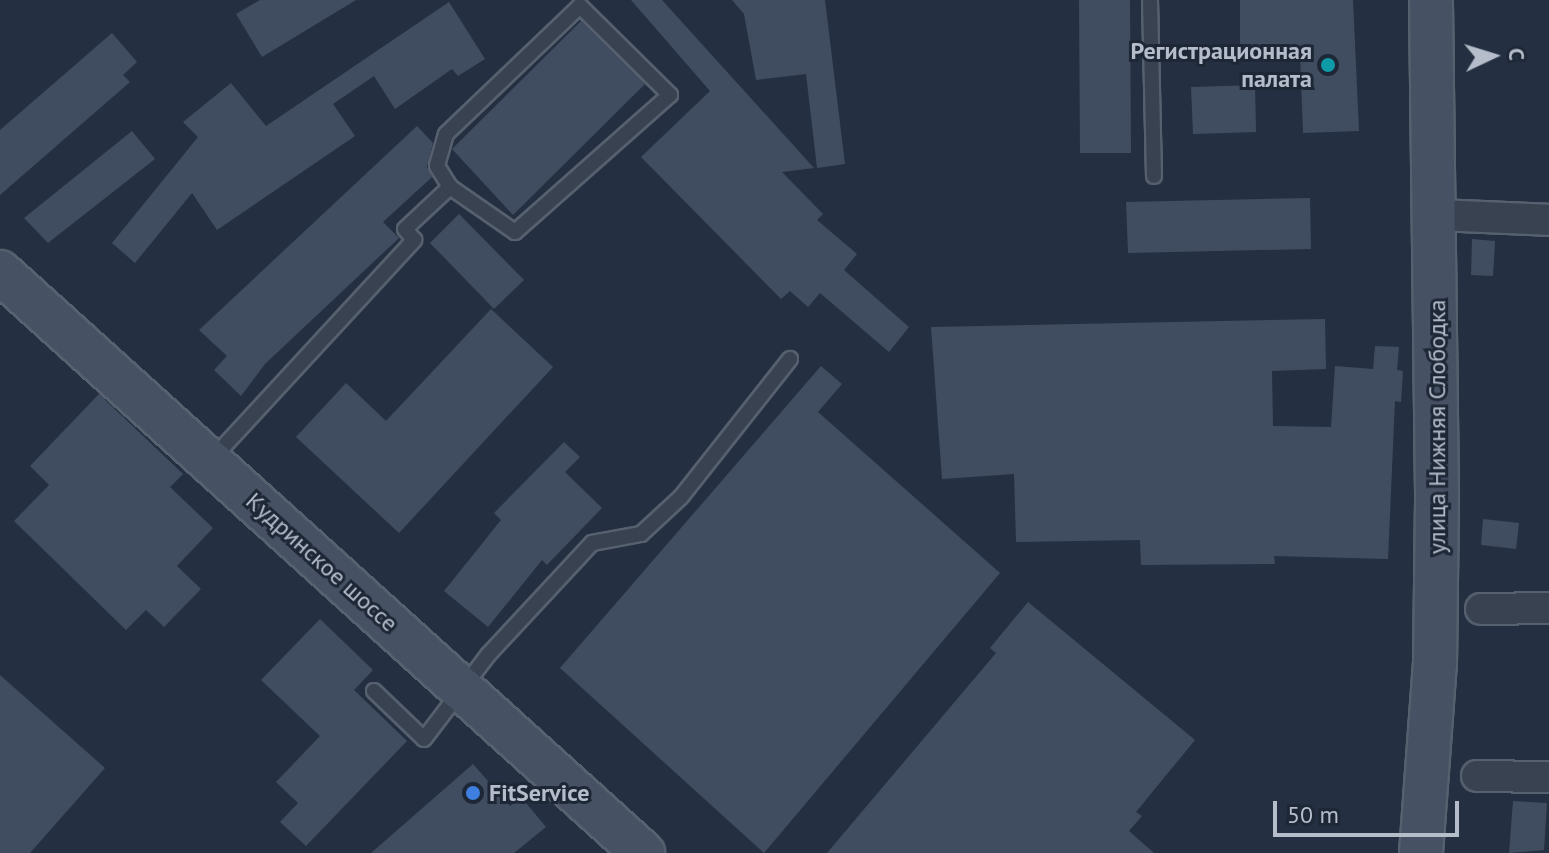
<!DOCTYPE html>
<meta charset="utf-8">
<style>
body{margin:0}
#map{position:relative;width:1549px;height:853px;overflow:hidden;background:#243041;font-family:"PT Sans",sans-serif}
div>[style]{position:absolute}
.building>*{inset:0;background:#404d61}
.roads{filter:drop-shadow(2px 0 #56606e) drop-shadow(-2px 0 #56606e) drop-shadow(0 2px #56606e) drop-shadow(0 -2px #56606e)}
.lane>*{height:14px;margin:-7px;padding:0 7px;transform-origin:7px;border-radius:7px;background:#384251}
.street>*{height:30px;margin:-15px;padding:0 15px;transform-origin:15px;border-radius:15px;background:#384251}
.secondary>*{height:42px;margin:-21px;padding:0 21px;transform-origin:21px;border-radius:21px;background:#465164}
.dots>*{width:22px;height:22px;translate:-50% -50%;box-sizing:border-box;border:4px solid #1d2736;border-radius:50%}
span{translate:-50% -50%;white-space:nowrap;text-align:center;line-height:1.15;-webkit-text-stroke:6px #1d2736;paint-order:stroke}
.poi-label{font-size:24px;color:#b5bdcb;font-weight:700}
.right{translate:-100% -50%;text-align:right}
.left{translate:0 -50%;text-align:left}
.street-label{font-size:24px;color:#b5bdcb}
.north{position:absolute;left:1453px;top:16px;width:80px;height:80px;-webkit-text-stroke:6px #1d2736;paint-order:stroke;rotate:86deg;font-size:22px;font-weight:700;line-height:32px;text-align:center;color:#b5bdcb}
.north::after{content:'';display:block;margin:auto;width:28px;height:36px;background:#b5bdcb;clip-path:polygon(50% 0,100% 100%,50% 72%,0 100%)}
.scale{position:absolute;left:1273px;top:801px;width:186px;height:36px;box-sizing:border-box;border:4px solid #b5bdcb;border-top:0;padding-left:10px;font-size:24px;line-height:28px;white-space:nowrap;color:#b5bdcb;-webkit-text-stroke:6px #1d2736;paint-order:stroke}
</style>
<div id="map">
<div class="building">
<div style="clip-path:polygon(260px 0,356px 0,262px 57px,236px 14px)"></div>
<div style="clip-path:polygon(631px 0,662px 0,814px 168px,782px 172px,823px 214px,817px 220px,857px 254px,844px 270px,909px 327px,889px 352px,820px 293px,808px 307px,790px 291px,781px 299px,641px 157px,710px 91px)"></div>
<div style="clip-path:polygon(732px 0,825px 0,845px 164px,817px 168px,806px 74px,756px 80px,744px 14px)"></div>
<div style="clip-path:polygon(1079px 0,1130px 0,1131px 153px,1080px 153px)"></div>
<div style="clip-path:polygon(1240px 0,1353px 0,1359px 131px,1303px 133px,1300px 53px,1240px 52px)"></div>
<div style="clip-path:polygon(449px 2px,485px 59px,458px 76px,452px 69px,395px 109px,374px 76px,333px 104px,355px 136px,217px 230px,192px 193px,135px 263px,112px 243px,198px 137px,183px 122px,231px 83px,266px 126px)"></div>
<div style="clip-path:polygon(581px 21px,645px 84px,513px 215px,452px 149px)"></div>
<div style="clip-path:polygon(112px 33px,137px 62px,123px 75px,130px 82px,0 195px,0 130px)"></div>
<div style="clip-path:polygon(1255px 85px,1256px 132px,1193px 134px,1191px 87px)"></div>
<div style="clip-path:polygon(417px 126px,433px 143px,427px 167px,432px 177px,383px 222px,399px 238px,265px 364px,241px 396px,214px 370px,227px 356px,199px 330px)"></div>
<div style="clip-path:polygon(132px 131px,155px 159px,48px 243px,24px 218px)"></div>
<div style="clip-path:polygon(1310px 198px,1311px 249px,1128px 253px,1126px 202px)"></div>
<div style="clip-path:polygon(459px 214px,524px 280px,494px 309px,430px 243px)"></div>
<div style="clip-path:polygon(1472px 239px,1495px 241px,1493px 276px,1471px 275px)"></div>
<div style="clip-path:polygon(491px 309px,553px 367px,399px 533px,296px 437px,346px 383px,386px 421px)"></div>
<div style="clip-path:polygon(1325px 319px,1326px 369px,1272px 371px,1273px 426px,1331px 427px,1335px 366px,1373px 369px,1375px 346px,1399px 347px,1397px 370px,1403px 371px,1401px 402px,1395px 401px,1388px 559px,1274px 556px,1275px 564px,1141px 565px,1140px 540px,1016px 542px,1014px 474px,942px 479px,931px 327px)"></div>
<div style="clip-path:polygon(821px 366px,842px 384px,818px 412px,1000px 573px,764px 853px,560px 668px)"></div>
<div style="clip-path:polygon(99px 394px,183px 474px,170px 487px,213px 528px,177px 566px,201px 589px,164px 627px,146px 610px,126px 630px,14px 521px,49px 485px,30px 466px)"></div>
<div style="clip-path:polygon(564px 442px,580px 457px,565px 472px,602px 508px,547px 565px,542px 560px,488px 627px,444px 591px,501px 520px,494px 513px)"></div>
<div style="clip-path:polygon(1483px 519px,1519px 523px,1516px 549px,1481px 545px)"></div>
<div style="clip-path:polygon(1028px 602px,1195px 740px,1136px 812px,1142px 816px,1129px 831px,1154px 853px,827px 853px,996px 653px,990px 648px)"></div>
<div style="clip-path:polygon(320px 619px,373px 670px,354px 690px,407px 741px,306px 846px,280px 822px,298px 803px,276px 782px,320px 736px,261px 680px)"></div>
<div style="clip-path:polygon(0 675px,105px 768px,30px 853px,0 853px)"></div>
<div style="clip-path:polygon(473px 764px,510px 806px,521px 797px,546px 827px,514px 853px,371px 853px)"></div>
<div style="clip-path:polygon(1513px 801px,1547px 803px,1544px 850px,1509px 853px)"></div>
</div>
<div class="roads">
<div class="lane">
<div style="left:1150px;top:0;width:176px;rotate:88.7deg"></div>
<div style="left:213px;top:458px;width:297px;rotate:-47.3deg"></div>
<div style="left:414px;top:240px;width:14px;rotate:-129deg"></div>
<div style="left:405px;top:229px;width:62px;rotate:-43deg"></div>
<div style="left:450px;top:187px;width:79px;rotate:34.7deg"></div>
<div style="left:515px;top:232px;width:207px;rotate:-41.5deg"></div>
<div style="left:670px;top:95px;width:127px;rotate:-135.3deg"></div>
<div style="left:580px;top:6px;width:185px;rotate:136.3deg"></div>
<div style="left:446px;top:134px;width:33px;rotate:106deg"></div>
<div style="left:437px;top:166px;width:25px;rotate:58deg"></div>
<div style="left:374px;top:691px;width:69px;rotate:43.8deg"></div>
<div style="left:424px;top:739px;width:106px;rotate:-52.7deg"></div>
<div style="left:488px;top:655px;width:153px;rotate:-47.1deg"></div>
<div style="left:592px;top:543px;width:50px;rotate:-10.4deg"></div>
<div style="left:641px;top:534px;width:54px;rotate:-42.8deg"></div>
<div style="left:681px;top:497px;width:176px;rotate:-51.7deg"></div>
</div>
<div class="street">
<div style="left:1436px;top:215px;width:113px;rotate:2.5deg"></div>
<div style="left:1481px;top:609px;width:68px;rotate:-0.8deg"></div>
<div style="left:1477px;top:776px;width:72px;rotate:0.8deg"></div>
</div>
<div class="secondary">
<div style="left:0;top:272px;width:867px;rotate:42.1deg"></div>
<div style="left:1421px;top:853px;width:190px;rotate:-85.8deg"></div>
<div style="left:1435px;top:664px;width:170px;rotate:-89.3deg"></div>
<div style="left:1437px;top:494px;width:494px;rotate:-90.7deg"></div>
</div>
</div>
<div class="dots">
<div style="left:1328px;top:65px;background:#0f9aa8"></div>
<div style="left:473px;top:793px;background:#3f7fe0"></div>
</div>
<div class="poi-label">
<span class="right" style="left:1312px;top:65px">Регистрационная<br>палата</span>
<span class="left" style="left:489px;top:793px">FitService</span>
</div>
<div class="street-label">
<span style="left:1437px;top:427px;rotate:-90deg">улица Нижняя Слободка</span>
<span style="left:322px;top:562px;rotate:42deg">Кудринское шоссе</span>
</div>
<div class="north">С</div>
<div class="scale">50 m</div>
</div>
